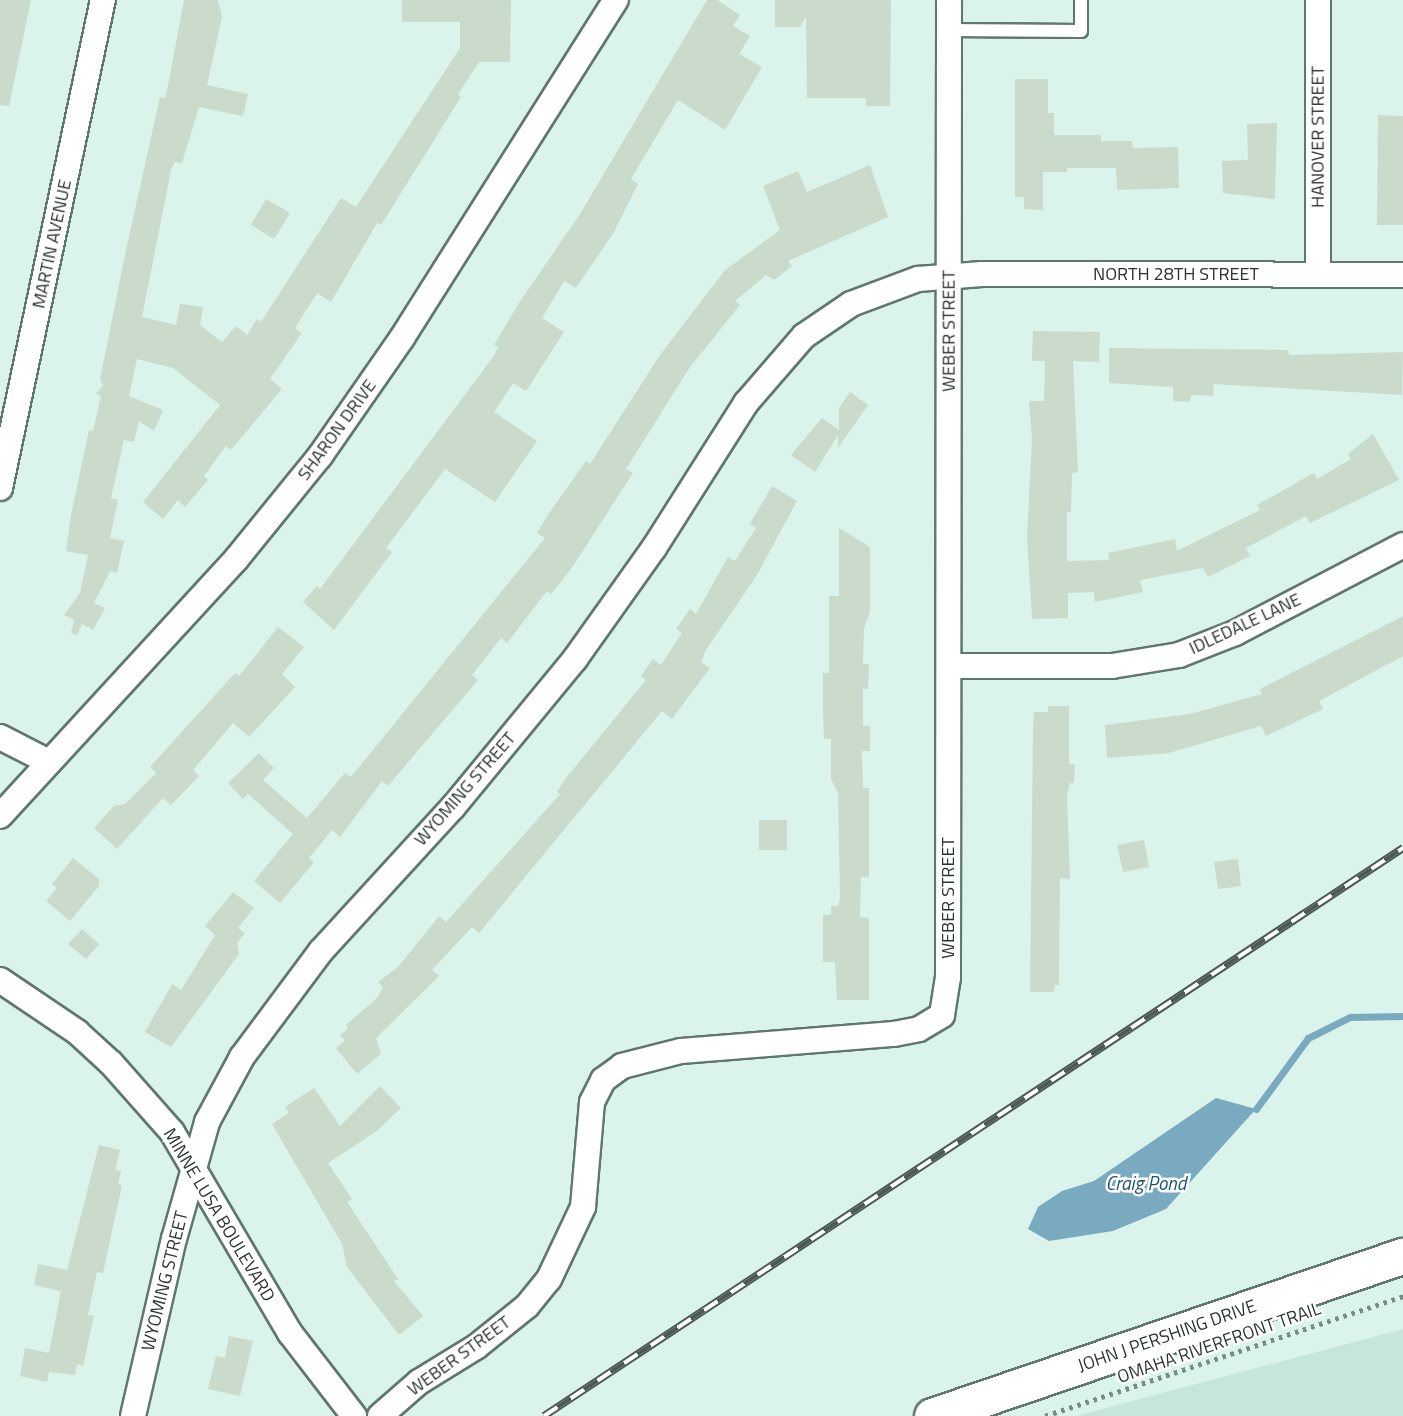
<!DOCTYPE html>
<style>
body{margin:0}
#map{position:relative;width:1403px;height:1416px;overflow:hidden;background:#daf3eb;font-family:"Titillium Web",sans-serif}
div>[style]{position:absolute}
.built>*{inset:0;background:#c6e6dc}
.water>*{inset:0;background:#7aaac0}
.stream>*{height:7px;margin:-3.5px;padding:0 3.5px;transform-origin:3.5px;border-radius:3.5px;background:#7aaac0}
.building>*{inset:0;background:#cadbcc}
.path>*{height:4.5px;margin-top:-2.25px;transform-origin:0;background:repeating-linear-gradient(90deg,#7a8b86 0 3.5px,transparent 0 8.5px)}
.roads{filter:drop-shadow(2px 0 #607670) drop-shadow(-2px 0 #607670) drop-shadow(0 2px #607670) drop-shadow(0 -2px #607670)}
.lane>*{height:12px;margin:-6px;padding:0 6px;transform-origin:6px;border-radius:6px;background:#fff}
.street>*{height:24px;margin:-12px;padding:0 12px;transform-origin:12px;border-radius:12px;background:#fff}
.secondary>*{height:35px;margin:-17.5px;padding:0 17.5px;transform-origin:17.5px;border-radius:17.5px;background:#fff}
.rail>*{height:8px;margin-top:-4px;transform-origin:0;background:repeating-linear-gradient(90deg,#fff 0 16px,#4c5955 0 32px);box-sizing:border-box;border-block:2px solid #4c5955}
span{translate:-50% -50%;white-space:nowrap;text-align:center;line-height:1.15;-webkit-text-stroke:5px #fff;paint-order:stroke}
.street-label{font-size:18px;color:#2a3431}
.water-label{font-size:19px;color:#18566e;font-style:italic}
</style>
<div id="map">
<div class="built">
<div style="clip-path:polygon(1403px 1329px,1403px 1416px,1076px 1416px)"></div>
</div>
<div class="water">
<div style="clip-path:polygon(1216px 1098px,1256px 1109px,1166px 1209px,1113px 1231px,1049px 1241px,1028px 1229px,1038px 1207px,1062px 1191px,1094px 1181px)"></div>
</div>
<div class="stream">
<div style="left:1256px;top:1109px;width:88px;rotate:-53.8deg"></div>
<div style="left:1308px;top:1038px;width:47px;rotate:-26.6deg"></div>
<div style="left:1350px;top:1017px;width:53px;rotate:-1.1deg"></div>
</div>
<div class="building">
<div style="clip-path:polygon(0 0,31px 0,9px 106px,0 105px)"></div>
<div style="clip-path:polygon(184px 0,218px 0,222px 17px,207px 85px,248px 94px,243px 116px,199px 107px,182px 163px,175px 162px,171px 170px,142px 317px,176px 325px,180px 304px,203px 307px,200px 325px,222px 342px,236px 326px,247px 335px,257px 319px,261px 322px,341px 198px,356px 207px,460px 48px,460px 22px,402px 22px,402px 0,511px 0,510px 62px,479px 62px,458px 94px,461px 97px,381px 225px,377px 223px,331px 302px,317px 293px,295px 328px,302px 333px,270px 379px,282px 389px,231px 450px,226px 446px,204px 476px,208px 480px,185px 507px,178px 500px,163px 519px,143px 502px,220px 405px,173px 368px,137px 359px,129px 396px,163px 410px,154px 431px,139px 421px,134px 442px,124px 440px,111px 498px,118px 500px,110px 538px,124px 541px,117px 573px,110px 571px,94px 603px,105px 608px,93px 630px,82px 624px,77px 635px,71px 633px,74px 620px,64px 615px,80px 593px,88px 555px,66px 551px,71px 515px,89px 430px,93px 431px,101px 396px,96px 393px,103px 386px,100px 379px,125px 255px,160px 97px,165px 98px,168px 86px)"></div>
<div style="clip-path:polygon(707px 0,717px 0,740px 15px,733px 26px,750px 36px,739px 54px,762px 67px,725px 130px,678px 100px,631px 179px,638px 184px,614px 232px,576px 288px,564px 281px,542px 318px,564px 332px,526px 391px,513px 383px,494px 412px,537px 441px,495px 502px,445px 469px,386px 548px,392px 552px,334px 630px,303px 602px,317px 586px,320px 589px,493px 357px,498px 347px,494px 345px,519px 303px,580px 214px)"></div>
<div style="clip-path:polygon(775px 0,891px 0,890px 106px,866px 106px,866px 98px,807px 98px,806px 17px,800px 27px,775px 27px)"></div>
<div style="clip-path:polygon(1015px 79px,1048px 79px,1048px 113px,1054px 113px,1054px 135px,1101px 135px,1101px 141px,1132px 141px,1133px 148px,1178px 147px,1179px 188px,1117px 190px,1116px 168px,1067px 168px,1067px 172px,1043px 172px,1043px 210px,1024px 209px,1024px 197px,1015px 197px)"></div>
<div style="clip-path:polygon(1378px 115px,1403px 116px,1403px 225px,1377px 225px)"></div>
<div style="clip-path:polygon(1277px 123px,1275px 199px,1223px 193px,1222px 161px,1248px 160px,1247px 124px)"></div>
<div style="clip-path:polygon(870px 165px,888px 217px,788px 261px,792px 266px,774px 280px,766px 275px,735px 301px,740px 305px,690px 367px,626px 469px,633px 473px,571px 569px,551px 594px,547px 591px,507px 643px,501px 638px,472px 675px,478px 680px,388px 786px,382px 781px,340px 837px,332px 830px,309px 858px,314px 862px,280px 903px,254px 881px,293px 834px,248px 794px,243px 799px,228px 783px,259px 753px,274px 768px,263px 780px,307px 818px,345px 773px,351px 777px,545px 538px,537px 533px,549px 513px,586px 461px,590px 464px,660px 355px,725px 270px,780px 230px,763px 186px,798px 171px,807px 192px)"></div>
<div style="clip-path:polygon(266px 199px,290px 213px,274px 239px,251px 225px)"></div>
<div style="clip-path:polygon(1033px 331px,1100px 332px,1099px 362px,1073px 361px,1078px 472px,1072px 473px,1071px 512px,1067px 512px,1067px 561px,1109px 560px,1108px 553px,1175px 539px,1177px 551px,1260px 510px,1257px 505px,1314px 473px,1317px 479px,1351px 459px,1348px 454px,1373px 434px,1399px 480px,1310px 523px,1306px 516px,1246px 548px,1250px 556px,1208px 577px,1203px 568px,1140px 580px,1143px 592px,1095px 602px,1094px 592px,1068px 593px,1068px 618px,1032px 619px,1027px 537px,1032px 438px,1029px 401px,1044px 401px,1045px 361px,1032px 361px)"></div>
<div style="clip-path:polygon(1109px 348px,1288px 350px,1289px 355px,1403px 352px,1402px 395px,1214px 384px,1213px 396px,1191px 395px,1190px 402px,1173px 401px,1173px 387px,1109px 383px)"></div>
<div style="clip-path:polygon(850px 392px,868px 405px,838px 448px,838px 435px,815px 472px,791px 455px,822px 418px,839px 430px,839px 408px)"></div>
<div style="clip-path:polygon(772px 486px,797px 501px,757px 575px,706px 650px,701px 662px,710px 668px,672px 719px,662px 711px,479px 933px,472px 927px,432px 970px,439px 976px,376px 1038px,381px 1054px,357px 1074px,336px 1048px,345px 1041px,340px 1035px,348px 1029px,346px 1025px,377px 998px,383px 987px,378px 982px,398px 967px,439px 916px,446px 922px,560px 794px,557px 792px,566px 778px,646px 680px,641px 676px,653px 659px,661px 665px,682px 633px,676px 629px,690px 609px,696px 614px,728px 557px,735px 561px,756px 528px,750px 524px)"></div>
<div style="clip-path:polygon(839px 528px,870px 547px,870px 612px,864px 629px,863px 664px,869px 664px,868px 689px,863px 689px,863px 726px,870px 726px,870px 751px,862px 751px,863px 788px,869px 788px,869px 877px,861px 877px,860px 917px,869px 918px,869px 1000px,837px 1000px,835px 962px,823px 962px,823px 915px,831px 915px,831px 906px,838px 906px,840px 898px,838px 793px,831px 779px,831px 739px,824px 739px,823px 712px,823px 673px,829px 673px,829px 596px,839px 596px)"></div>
<div style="clip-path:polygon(1403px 616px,1403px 656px,1319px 701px,1323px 709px,1266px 736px,1261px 726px,1169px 753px,1107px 758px,1105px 725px,1190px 714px,1262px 694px,1260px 689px)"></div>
<div style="clip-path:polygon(278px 627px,304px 647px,282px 674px,295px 687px,249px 737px,233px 723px,193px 770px,199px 776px,171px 805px,163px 798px,117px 849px,94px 828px,114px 806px,125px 804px,156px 773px,150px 767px,235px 673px,239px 676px)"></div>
<div style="clip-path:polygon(1048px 706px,1069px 706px,1069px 764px,1075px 764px,1074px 783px,1070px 783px,1067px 795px,1070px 879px,1060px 878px,1059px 985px,1055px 985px,1054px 992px,1030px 992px,1033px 728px,1034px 712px,1048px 712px)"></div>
<div style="clip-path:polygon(759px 820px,787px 820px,787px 850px,759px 850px)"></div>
<div style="clip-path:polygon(1144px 840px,1149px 867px,1123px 872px,1117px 845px)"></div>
<div style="clip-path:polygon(73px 858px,99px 879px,99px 886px,70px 921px,46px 901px,57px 888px,52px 884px)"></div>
<div style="clip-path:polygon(1238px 859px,1241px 886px,1218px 889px,1214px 862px)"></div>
<div style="clip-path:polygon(233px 892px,254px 908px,238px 928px,245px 933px,237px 943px,239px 954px,171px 1047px,145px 1032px,172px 984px,181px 990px,215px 935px,205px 926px)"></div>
<div style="clip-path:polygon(82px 929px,99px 944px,86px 959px,68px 944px)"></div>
<div style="clip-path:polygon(380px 1086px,401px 1108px,378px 1130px,328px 1163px,352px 1199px,347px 1202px,398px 1279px,394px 1281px,423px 1316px,399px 1335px,347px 1267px,342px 1244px,272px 1124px,289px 1113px,285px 1107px,314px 1088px,340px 1126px)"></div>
<div style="clip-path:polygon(99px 1145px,120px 1150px,115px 1170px,121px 1171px,118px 1184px,122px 1185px,103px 1273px,97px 1272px,88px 1315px,94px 1316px,83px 1366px,77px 1364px,75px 1375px,49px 1372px,47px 1382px,20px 1376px,25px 1348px,49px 1353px,61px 1291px,34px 1285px,38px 1264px,67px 1270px)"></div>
<div style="clip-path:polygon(229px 1336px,253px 1341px,240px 1396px,208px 1389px,216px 1356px,225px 1358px)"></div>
</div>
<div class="path">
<div style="left:1045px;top:1416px;width:378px;rotate:-18.5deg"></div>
</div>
<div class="roads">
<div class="lane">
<div style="left:949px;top:30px;width:132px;rotate:0.4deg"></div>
<div style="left:1081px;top:31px;width:31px;rotate:-90deg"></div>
</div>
<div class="street">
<div style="left:1318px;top:274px;width:274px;rotate:-90deg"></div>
<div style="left:0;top:488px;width:499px;rotate:-78.1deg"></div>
<div style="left:950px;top:666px;width:162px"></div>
<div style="left:1112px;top:666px;width:68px;rotate:-9.3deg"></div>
<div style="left:1179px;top:655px;width:60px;rotate:-21.4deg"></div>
<div style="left:1235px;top:633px;width:190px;rotate:-27.6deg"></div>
<div style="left:0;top:737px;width:53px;rotate:27.1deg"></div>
<div style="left:0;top:816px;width:350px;rotate:-47.4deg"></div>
<div style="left:237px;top:558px;width:132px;rotate:-50.9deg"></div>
<div style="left:320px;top:456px;width:144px;rotate:-55.2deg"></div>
<div style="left:402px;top:338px;width:400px;rotate:-57.7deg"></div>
<div style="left:0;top:980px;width:93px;rotate:34deg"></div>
<div style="left:77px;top:1032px;width:46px;rotate:42.4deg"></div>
<div style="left:111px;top:1063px;width:92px;rotate:48.5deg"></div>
<div style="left:172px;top:1132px;width:233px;rotate:59.6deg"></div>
<div style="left:290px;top:1333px;width:105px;rotate:52.4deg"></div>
<div style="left:133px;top:1416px;width:182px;rotate:-77deg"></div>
<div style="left:174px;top:1239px;width:122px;rotate:-74.2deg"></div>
<div style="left:207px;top:1122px;width:74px;rotate:-61.7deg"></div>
<div style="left:242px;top:1057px;width:132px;rotate:-53.3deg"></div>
<div style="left:321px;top:951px;width:195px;rotate:-47.5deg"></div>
<div style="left:453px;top:807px;width:192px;rotate:-50.5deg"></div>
<div style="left:575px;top:659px;width:136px;rotate:-54.6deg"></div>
<div style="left:654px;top:548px;width:172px;rotate:-57.6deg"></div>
<div style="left:746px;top:403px;width:89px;rotate:-49.1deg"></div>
<div style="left:804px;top:336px;width:57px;rotate:-34.2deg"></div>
<div style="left:851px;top:304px;width:72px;rotate:-20.5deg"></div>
<div style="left:918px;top:279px;width:64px;rotate:-4.5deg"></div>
<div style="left:982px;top:274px;width:421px;rotate:0.1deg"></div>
<div style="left:380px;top:1416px;width:52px;rotate:-41.1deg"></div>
<div style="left:419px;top:1382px;width:67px;rotate:-31.6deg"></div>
<div style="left:476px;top:1347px;width:65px;rotate:-38.8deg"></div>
<div style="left:527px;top:1306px;width:35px;rotate:-51deg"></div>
<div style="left:549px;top:1279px;width:80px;rotate:-64.7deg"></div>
<div style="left:583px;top:1207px;width:105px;rotate:-85.1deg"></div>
<div style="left:592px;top:1102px;width:25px;rotate:-63deg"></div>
<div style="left:603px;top:1080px;width:24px;rotate:-36deg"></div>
<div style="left:622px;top:1066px;width:61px;rotate:-14.3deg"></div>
<div style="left:681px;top:1051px;width:214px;rotate:-4.6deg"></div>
<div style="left:894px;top:1034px;width:25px;rotate:-11deg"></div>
<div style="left:919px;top:1029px;width:27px;rotate:-31deg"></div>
<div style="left:942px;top:1015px;width:37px;rotate:-81deg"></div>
<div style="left:948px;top:978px;width:978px;rotate:-89.94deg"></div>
</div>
<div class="secondary">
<div style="left:932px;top:1416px;width:497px;rotate:-18.8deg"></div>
</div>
</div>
<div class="rail">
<div style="left:544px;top:1416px;width:1030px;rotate:-33.47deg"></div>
</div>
<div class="street-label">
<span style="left:1318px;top:137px;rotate:-90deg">HANOVER STREET</span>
<span style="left:52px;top:244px;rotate:-78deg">MARTIN AVENUE</span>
<span style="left:1176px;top:274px">NORTH 28TH STREET</span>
<span style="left:949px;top:331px;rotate:-90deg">WEBER STREET</span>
<span style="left:337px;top:430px;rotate:-54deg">SHARON DRIVE</span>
<span style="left:1245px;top:624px;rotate:-25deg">IDLEDALE LANE</span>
<span style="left:465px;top:789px;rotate:-49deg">WYOMING STREET</span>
<span style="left:948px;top:898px;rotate:-90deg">WEBER STREET</span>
<span style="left:219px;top:1215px;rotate:59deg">MINNE LUSA BOULEVARD</span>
<span style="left:165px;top:1281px;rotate:-76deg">WYOMING STREET</span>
<span style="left:1167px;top:1336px;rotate:-19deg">JOHN J PERSHING DRIVE</span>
<span style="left:1219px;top:1343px;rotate:-19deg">OMAHA RIVERFRONT TRAIL</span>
<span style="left:459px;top:1356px;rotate:-36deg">WEBER STREET</span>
</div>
<div class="water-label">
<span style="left:1146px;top:1183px">Craig Pond</span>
</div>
</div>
